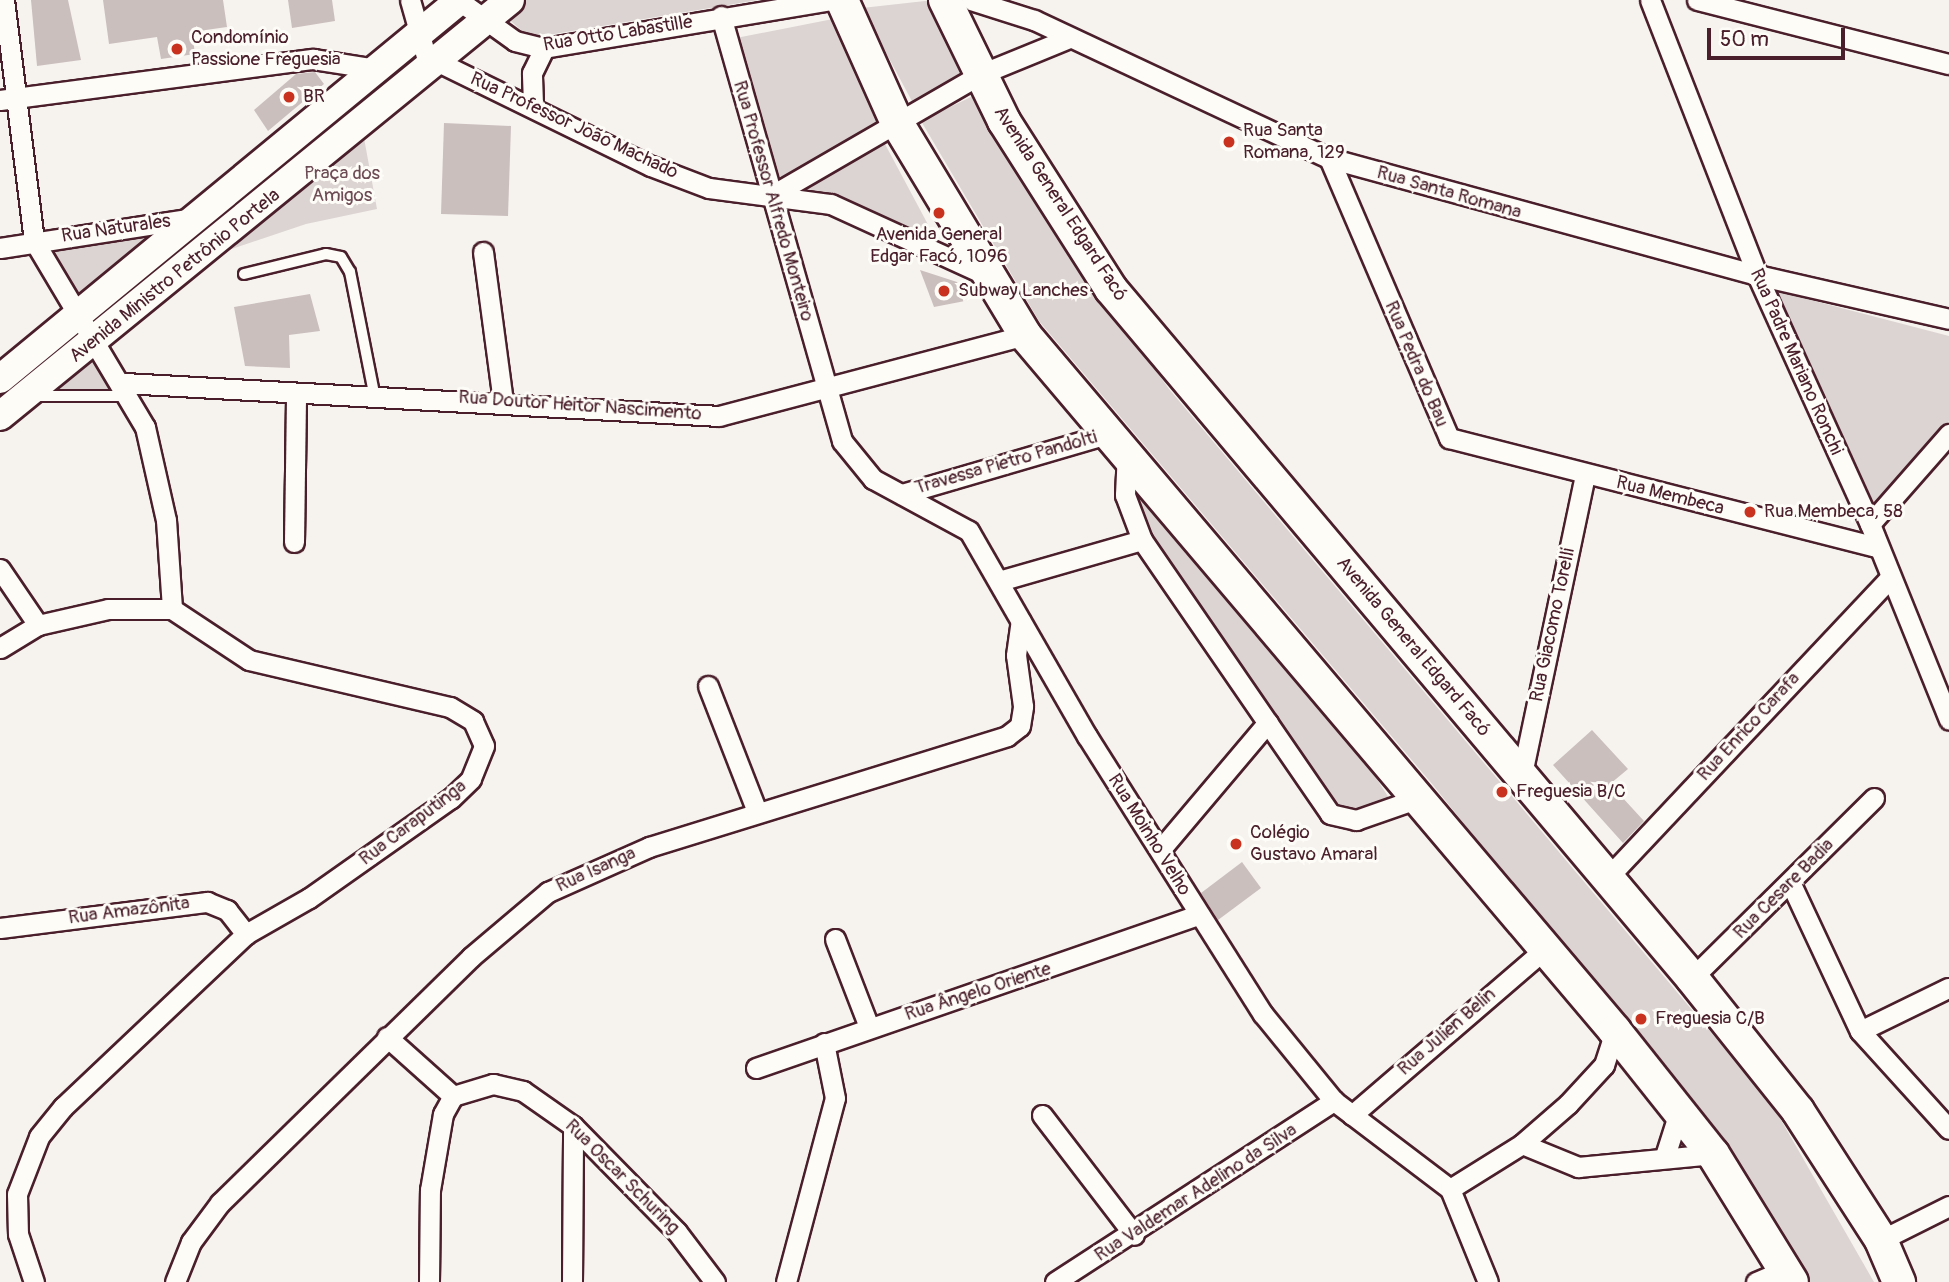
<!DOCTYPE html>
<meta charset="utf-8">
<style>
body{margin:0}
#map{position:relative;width:1949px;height:1282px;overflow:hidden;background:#f6f3ef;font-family:Pangolin,sans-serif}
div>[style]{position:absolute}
.green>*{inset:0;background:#dcd4d2}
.building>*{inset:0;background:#cbbfbe}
.roads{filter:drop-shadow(2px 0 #4a1f2b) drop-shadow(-2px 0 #4a1f2b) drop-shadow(0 2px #4a1f2b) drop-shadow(0 -2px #4a1f2b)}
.lane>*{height:10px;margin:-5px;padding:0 5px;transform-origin:5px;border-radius:5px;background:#fdfcf7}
.street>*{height:19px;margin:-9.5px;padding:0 9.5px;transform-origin:9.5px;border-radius:9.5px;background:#fdfcf7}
.secondary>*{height:28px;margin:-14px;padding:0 14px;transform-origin:14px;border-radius:14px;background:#fdfcf7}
.primary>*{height:32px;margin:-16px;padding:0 16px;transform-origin:16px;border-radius:16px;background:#fdfcf7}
.dots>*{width:19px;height:19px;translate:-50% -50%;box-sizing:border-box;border:4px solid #fdfcf7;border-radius:50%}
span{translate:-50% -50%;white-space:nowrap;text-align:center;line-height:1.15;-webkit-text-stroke:6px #fdfcf7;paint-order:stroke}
.street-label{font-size:19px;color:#4a1f2b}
.poi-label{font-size:19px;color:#4a1f2b}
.left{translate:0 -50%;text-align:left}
.park-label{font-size:19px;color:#6e4c55}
.scale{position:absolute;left:1707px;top:28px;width:138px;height:32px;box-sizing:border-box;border:4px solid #4a1f2b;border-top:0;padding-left:9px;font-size:21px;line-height:24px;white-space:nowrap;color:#4a1f2b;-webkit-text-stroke:5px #fdfcf7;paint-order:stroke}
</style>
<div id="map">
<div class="green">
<div style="clip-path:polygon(524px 0,758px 0,530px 38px,504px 15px)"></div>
<div style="clip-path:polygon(934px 0,969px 78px,914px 105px,862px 8px)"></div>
<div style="clip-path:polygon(838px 18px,885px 144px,940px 247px,768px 171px,736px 38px)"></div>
<div style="clip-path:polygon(973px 96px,1033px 199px,1169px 389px,1773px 1106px,1874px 1282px,1807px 1282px,1725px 1150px,1433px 785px,1039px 321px,921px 121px)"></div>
<div style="clip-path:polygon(362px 127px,377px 209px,306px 224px,208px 257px)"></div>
<div style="clip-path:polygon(161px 227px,77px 303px,50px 242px)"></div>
<div style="clip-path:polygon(1776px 291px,1949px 336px,1949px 421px,1871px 513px)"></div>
<div style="clip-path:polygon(90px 348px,122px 392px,55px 396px,39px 386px)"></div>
<div style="clip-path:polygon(1129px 478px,1364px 759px,1389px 798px,1342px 817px,1148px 540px)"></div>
</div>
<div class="building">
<div style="clip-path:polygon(31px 0,68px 0,81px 60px,37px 66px)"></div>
<div style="clip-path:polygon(103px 0,223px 0,227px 27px,192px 32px,195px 54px,161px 59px,157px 37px,109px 44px)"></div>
<div style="clip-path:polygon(288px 0,332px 0,335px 21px,292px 28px)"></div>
<div style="clip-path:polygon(315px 72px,324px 84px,268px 131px,254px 110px,296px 74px)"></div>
<div style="clip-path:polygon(444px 123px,511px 126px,508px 216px,441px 214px)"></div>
<div style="clip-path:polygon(920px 270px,957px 282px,965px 301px,934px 307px)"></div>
<div style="clip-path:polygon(310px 294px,320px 331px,289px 335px,290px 368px,245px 366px,234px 307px)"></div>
<div style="clip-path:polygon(1592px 730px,1628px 769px,1610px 784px,1644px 821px,1623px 843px,1553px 765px)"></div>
<div style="clip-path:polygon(1242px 862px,1261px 888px,1218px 920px,1201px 893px)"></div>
</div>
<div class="roads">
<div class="lane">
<div style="left:244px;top:274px;width:84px;rotate:-13.7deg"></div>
<div style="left:326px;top:254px;width:15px;rotate:11deg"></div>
<div style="left:341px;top:257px;width:17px;rotate:59deg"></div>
<div style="left:350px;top:272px;width:123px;rotate:78.8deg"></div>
<div style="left:33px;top:396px;width:94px"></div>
</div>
<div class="street">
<div style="left:4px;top:0;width:243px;rotate:82.9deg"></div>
<div style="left:34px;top:241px;width:217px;rotate:59.2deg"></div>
<div style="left:145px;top:427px;width:95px;rotate:77.3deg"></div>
<div style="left:166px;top:520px;width:89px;rotate:86.1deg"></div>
<div style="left:410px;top:0;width:58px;rotate:74.1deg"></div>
<div style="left:426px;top:56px;width:250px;rotate:26.1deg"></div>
<div style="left:651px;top:166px;width:62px;rotate:20.8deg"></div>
<div style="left:709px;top:188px;width:123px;rotate:7.5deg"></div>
<div style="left:831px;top:204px;width:173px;rotate:24.6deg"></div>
<div style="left:458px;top:0;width:70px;rotate:35.7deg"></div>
<div style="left:515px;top:41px;width:30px;rotate:14deg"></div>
<div style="left:544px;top:48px;width:292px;rotate:-9.5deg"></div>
<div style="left:971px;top:0;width:66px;rotate:17.6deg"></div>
<div style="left:1034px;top:20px;width:326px;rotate:25.1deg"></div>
<div style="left:1329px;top:158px;width:444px;rotate:15.3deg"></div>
<div style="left:1757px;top:275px;width:197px;rotate:12.9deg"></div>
<div style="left:1650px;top:0;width:295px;rotate:68.7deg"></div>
<div style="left:1757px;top:275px;width:273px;rotate:65.6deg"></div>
<div style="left:1870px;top:524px;width:211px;rotate:68deg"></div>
<div style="left:1697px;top:0;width:260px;rotate:14.3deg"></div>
<div style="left:721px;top:16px;width:442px;rotate:74.1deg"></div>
<div style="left:842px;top:441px;width:49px;rotate:50.8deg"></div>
<div style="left:873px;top:479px;width:109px;rotate:28.4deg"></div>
<div style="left:969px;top:531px;width:237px;rotate:60.1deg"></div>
<div style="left:1087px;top:736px;width:329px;rotate:57.7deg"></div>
<div style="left:1263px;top:1014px;width:112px;rotate:50.8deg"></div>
<div style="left:1334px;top:1101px;width:146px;rotate:37.2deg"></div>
<div style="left:1450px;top:1189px;width:100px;rotate:67.8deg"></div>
<div style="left:0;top:100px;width:316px;rotate:-7.5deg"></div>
<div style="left:313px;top:59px;width:65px;rotate:8.9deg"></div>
<div style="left:533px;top:104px;width:31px;rotate:-92deg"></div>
<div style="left:532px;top:73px;width:28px;rotate:-64deg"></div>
<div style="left:1329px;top:158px;width:305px;rotate:66.8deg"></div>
<div style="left:1449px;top:438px;width:442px;rotate:14.3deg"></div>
<div style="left:774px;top:194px;width:239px;rotate:-30.1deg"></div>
<div style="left:981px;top:74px;width:95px;rotate:-22.2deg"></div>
<div style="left:0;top:248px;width:195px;rotate:-8.8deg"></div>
<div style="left:483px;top:252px;width:151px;rotate:82.4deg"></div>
<div style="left:124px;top:383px;width:596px;rotate:3.17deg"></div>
<div style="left:719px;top:416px;width:317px;rotate:-14.8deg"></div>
<div style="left:1127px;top:452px;width:43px;rotate:92.7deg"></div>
<div style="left:1125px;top:495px;width:48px;rotate:69.3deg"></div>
<div style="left:902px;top:494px;width:218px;rotate:-16.3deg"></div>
<div style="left:1870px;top:524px;width:120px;rotate:-48.7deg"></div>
<div style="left:294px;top:542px;width:148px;rotate:-89.2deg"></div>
<div style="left:0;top:569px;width:68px;rotate:55.8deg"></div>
<div style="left:999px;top:581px;width:149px;rotate:-16deg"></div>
<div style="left:1142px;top:540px;width:332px;rotate:55.5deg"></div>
<div style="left:1330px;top:814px;width:27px;rotate:13deg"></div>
<div style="left:1356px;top:820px;width:64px;rotate:-19.3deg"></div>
<div style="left:0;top:648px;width:44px;rotate:-31.2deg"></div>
<div style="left:38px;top:625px;width:72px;rotate:-12.9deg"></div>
<div style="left:108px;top:609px;width:64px"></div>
<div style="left:172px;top:609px;width:92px;rotate:33.5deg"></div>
<div style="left:249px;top:660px;width:206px;rotate:13.2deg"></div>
<div style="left:450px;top:707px;width:27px;rotate:31deg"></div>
<div style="left:473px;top:721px;width:27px;rotate:66deg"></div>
<div style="left:484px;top:746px;width:35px;rotate:112deg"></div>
<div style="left:471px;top:779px;width:28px;rotate:136deg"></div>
<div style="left:451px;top:798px;width:174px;rotate:144.8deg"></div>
<div style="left:309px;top:898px;width:73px;rotate:150.3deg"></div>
<div style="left:246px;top:934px;width:252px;rotate:136.6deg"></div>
<div style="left:63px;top:1107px;width:38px;rotate:129deg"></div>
<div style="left:39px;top:1137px;width:61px;rotate:111.1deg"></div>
<div style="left:17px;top:1194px;width:40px;rotate:88.6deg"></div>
<div style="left:18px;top:1234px;width:51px;rotate:71.6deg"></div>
<div style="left:708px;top:686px;width:135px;rotate:68.7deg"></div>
<div style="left:1522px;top:774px;width:306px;rotate:-78.1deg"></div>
<div style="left:1160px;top:850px;width:167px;rotate:-49.8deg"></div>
<div style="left:1610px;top:875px;width:407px;rotate:-46.7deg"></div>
<div style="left:1791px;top:884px;width:162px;rotate:64.9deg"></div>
<div style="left:1860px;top:1031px;width:132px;rotate:47.8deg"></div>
<div style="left:0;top:928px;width:209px;rotate:-7.2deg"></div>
<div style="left:207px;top:902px;width:22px;rotate:22deg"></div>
<div style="left:227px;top:910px;width:31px;rotate:52deg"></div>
<div style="left:835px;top:939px;width:94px;rotate:68.9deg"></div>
<div style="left:1692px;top:978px;width:256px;rotate:-44.7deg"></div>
<div style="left:1860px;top:1031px;width:98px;rotate:-26deg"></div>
<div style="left:387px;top:1037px;width:89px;rotate:41.8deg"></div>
<div style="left:756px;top:1068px;width:469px;rotate:-19.1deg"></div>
<div style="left:1042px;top:1115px;width:151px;rotate:52.5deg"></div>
<div style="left:1352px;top:1115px;width:252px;rotate:-40.7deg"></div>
<div style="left:1522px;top:1144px;width:61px;rotate:22.3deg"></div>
<div style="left:1578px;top:1167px;width:136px;rotate:-5.5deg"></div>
<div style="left:1665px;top:1156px;width:46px;rotate:-72.3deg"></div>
<div style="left:1450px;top:1189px;width:85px;rotate:-32deg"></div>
<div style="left:1522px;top:1144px;width:61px;rotate:-41deg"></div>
<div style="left:1568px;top:1104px;width:53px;rotate:-47.3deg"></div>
<div style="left:1604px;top:1065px;width:36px;rotate:-72deg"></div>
<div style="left:1881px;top:1240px;width:76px;rotate:-26.6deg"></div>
<div style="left:175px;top:1282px;width:43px;rotate:-68.2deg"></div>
<div style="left:191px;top:1242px;width:49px;rotate:-53.4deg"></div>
<div style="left:220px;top:1203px;width:351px;rotate:-44.4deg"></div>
<div style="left:471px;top:957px;width:101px;rotate:-40.2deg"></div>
<div style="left:548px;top:892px;width:111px;rotate:-24deg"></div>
<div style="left:649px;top:847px;width:375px;rotate:-17.2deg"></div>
<div style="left:1007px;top:736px;width:16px;rotate:-38deg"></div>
<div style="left:1020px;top:726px;width:20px;rotate:-81deg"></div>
<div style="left:1023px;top:706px;width:51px;rotate:-97.8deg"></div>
<div style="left:1016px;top:655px;width:34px;rotate:-82deg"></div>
<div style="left:429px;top:1282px;width:92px;rotate:-89.4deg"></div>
<div style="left:430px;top:1190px;width:77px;rotate:-80.3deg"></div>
<div style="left:443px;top:1114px;width:21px;rotate:-61deg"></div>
<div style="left:453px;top:1096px;width:42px;rotate:-16.7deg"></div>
<div style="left:493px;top:1084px;width:31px;rotate:13deg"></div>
<div style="left:523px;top:1091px;width:61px;rotate:35deg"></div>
<div style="left:573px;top:1126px;width:148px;rotate:45.5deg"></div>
<div style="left:677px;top:1232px;width:63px;rotate:52.8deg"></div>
<div style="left:572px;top:1282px;width:156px;rotate:-89.6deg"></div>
<div style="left:786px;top:1282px;width:190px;rotate:-75.1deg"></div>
<div style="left:835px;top:1098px;width:56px;rotate:-101.3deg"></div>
<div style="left:1055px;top:1282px;width:333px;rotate:-33deg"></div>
<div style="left:1756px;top:1282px;width:33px;rotate:-23deg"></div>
</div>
<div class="secondary">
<div style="left:0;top:379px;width:596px;rotate:-39.49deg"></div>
<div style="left:0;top:416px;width:658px;rotate:-39.2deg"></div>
</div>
<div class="primary">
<div style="left:842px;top:0;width:133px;rotate:65.9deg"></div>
<div style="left:896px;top:121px;width:250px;rotate:58.9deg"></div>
<div style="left:1025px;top:335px;width:912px;rotate:49.71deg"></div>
<div style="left:1615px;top:1031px;width:157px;rotate:51.5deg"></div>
<div style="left:1713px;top:1154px;width:150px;rotate:58.3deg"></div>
<div style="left:945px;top:0;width:135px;rotate:64deg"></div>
<div style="left:1004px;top:121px;width:199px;rotate:57.5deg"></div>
<div style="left:1111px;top:289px;width:901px;rotate:49.86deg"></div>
<div style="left:1692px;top:978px;width:170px;rotate:51.4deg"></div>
<div style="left:1798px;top:1111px;width:153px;rotate:57.2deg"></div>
<div style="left:1881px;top:1240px;width:46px;rotate:66.8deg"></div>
</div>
</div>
<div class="dots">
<div style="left:177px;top:49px;background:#c8321e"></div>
<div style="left:289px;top:97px;background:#c8321e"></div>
<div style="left:1229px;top:142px;background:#c8321e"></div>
<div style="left:939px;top:213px;background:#c8321e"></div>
<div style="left:944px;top:291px;background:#c8321e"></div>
<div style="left:1750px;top:512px;background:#c8321e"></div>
<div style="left:1502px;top:792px;background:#c8321e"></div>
<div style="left:1236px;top:844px;background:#c8321e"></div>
<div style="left:1641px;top:1019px;background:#c8321e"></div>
</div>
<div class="street-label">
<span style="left:618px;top:34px;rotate:-9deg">Rua Otto Labastille</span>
<span style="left:574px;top:126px;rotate:25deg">Rua Professor João Machado</span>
<span style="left:1449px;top:193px;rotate:16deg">Rua Santa Romana</span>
<span style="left:773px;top:201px;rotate:74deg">Rua Professor Alfredo Monteiro</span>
<span style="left:1060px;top:204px;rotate:57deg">Avenida General Edgard Facó</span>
<span style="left:116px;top:229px;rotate:-8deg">Rua Naturales</span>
<span style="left:175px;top:276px;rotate:-39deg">Avenida Ministro Petrônio Portela</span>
<span style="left:1796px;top:362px;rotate:66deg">Rua Padre Mariano Ronchi</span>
<span style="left:1416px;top:364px;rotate:67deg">Rua Pedra do Bau</span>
<span style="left:580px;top:406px;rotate:4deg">Rua Doutor Heitor Nascimento</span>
<span style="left:1006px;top:463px;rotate:-16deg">Travessa Pietro Pandolti</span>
<span style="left:1670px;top:496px;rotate:14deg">Rua Membeca</span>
<span style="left:1553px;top:625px;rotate:-78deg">Rua Giacomo Torelli</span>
<span style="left:1413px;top:647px;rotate:50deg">Avenida General Edgard Facó</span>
<span style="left:1749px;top:727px;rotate:-47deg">Rua Enrico Carafa</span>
<span style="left:413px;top:823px;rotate:-37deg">Rua Caraputinga</span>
<span style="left:1149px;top:835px;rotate:58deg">Rua Moinho Velho</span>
<span style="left:596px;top:870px;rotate:-24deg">Rua Isanga</span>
<span style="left:1784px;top:889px;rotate:-45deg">Rua Cesare Badia</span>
<span style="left:129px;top:911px;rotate:-7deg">Rua Amazônita</span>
<span style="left:978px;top:992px;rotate:-18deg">Rua Ângelo Oriente</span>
<span style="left:1447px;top:1032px;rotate:-41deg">Rua Julien Belin</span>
<span style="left:622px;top:1177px;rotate:45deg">Rua Oscar Schuring</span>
<span style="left:1196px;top:1193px;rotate:-33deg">Rua Valdemar Adelino da Silva</span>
</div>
<div class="poi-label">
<span class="left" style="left:191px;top:49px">Condomínio<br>Passione Freguesia</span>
<span class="left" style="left:303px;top:97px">BR</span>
<span class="left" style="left:1243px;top:142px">Rua Santa<br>Romana, 129</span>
<span style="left:939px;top:246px">Avenida General<br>Edgar Facó, 1096</span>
<span class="left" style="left:958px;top:291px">Subway Lanches</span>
<span class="left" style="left:1764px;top:512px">Rua Membeca, 58</span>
<span class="left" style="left:1516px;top:792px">Freguesia B/C</span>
<span class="left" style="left:1250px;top:844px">Colégio<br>Gustavo Amaral</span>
<span class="left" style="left:1655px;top:1019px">Freguesia C/B</span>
</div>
<div class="park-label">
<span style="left:342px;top:185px">Praça dos<br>Amigos</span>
</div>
<div class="scale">50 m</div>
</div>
